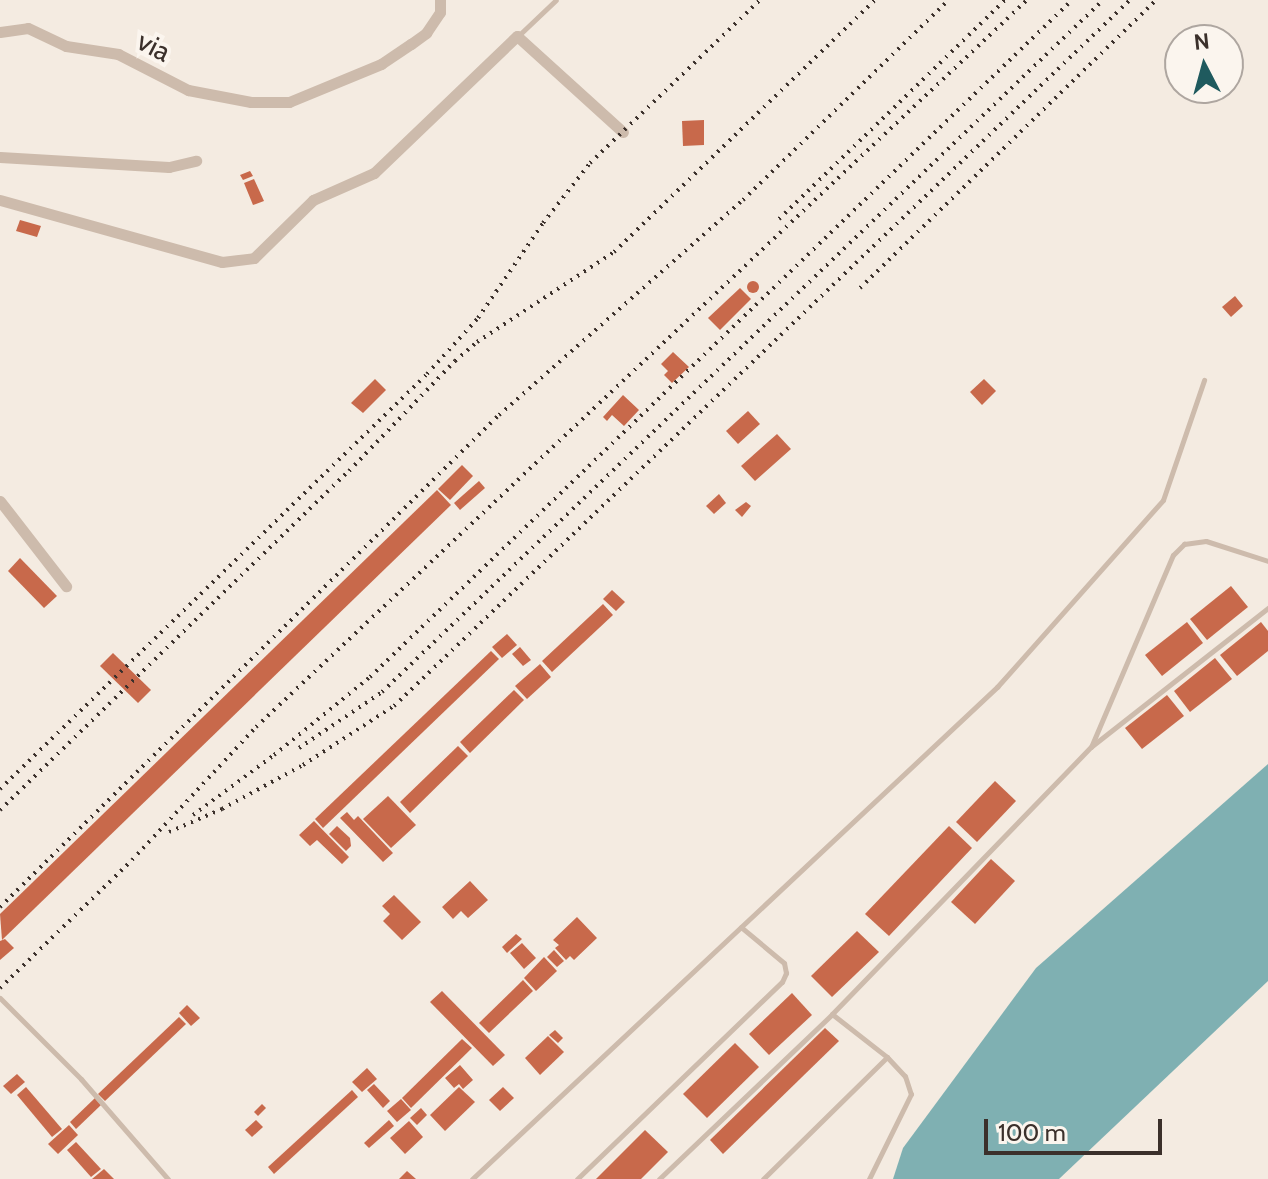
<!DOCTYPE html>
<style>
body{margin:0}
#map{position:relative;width:1268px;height:1179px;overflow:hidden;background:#f4ebe1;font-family:Cabin,sans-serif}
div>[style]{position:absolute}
.water>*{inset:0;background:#7fb0b2}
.building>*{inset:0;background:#c8694b}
.round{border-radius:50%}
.lane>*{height:5px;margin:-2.5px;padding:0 2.5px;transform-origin:2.5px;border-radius:2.5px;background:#cdbbac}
.street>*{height:11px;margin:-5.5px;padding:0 5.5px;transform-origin:5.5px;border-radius:5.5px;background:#cdbbac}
.rail>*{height:4px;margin-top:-2px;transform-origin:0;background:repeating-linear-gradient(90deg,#3b302b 0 2px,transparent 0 8px)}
span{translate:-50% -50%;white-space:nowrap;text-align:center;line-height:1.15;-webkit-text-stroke:8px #fbf5ee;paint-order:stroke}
.street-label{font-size:28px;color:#3b302b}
.north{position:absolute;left:1164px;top:24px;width:80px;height:80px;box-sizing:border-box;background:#fbf5ee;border:2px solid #aea6a0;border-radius:50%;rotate:354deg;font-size:22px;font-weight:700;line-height:32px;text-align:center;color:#3b302b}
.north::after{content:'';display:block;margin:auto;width:28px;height:36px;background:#1f5a5e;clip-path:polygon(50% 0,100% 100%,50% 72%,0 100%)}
.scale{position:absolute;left:984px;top:1119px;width:178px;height:36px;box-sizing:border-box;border:4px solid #3b302b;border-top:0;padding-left:10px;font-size:24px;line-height:28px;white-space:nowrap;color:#3b302b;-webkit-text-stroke:6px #fbf5ee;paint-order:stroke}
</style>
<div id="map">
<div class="water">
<div style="clip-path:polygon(1268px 764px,1268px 981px,1059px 1179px,893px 1179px,903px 1148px,1036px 968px)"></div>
</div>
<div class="building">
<div style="clip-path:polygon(704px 120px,704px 145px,683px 146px,682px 121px)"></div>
<div style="clip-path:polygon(250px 171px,253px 176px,243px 180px,240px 175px)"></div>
<div style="clip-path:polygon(254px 179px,264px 201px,253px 205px,244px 183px)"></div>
<div style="clip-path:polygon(20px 220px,41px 226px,37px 237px,16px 231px)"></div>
<div class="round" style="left:747px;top:281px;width:12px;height:12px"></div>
<div style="clip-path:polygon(740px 288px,751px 299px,720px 330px,708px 318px)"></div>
<div style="clip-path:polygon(1235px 296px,1243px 306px,1231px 317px,1222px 307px)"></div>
<div style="clip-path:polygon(673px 352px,689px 367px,672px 383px,664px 375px,668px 371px,661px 364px)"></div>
<div style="clip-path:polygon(375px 379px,386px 390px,363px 413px,351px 403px)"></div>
<div style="clip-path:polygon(984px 379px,996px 391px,982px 405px,970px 392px)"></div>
<div style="clip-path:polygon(623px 395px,639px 410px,624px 426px,612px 415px,607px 421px,603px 417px)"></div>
<div style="clip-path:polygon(748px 411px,760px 424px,738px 444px,726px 431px)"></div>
<div style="clip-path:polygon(777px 434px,791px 449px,755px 481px,741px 466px)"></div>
<div style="clip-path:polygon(462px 465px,473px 476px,450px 500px,438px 489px)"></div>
<div style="clip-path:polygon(479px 481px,485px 488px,460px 510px,454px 503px)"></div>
<div style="clip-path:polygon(437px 490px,451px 505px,2px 940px,0 914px)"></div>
<div style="clip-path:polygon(719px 494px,726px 503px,714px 514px,706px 506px)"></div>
<div style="clip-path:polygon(746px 502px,751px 506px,742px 517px,735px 510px)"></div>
<div style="clip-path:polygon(20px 558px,57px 596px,44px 608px,8px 571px)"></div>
<div style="clip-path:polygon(1231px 586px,1248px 607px,1207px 640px,1190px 619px)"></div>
<div style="clip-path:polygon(612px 590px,625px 602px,616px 611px,603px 599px)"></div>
<div style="clip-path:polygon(603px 604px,613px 615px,552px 672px,542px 661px)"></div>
<div style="clip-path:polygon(1187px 622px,1203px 643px,1162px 676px,1145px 655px)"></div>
<div style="clip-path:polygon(1261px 622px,1268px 631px,1268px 651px,1237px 676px,1220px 655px)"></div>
<div style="clip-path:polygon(507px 634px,517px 645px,502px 658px,492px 647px)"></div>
<div style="clip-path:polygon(520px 647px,531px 660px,523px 666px,512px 654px)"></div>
<div style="clip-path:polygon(491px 651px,499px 659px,323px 828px,315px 819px)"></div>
<div style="clip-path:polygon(113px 653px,151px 690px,138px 703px,100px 666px)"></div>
<div style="clip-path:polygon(1215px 658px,1232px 679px,1190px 712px,1174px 691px)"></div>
<div style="clip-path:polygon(540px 664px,551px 677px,527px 699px,515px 686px)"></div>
<div style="clip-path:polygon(514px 690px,524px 700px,470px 753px,460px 742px)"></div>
<div style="clip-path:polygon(1167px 695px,1184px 716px,1142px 749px,1125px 728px)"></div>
<div style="clip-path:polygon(458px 746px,468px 756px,410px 813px,400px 802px)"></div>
<div style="clip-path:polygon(995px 781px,1016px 801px,977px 842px,956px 822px)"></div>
<div style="clip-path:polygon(388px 796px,416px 825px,391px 848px,363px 819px)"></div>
<div style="clip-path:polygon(347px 812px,354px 820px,358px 816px,393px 853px,383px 862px,340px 818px)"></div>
<div style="clip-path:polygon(314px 821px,349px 857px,342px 864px,317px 840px,310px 846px,299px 835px)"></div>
<div style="clip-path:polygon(337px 826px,350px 838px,351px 846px,346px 851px,329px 834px)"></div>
<div style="clip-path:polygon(949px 826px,972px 848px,889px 936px,865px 914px)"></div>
<div style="clip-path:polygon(991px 859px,1015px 881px,975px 924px,951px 902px)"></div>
<div style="clip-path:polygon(470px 881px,488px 900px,468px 918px,461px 911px,453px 919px,442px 907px)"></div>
<div style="clip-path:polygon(394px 895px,421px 922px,402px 940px,383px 921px,390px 914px,382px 906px)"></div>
<div style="clip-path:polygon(577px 917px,597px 938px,574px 960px,570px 956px,566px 960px,555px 948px,559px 945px,553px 940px)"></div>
<div style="clip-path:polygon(857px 931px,879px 952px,832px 997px,811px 976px)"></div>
<div style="clip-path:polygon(516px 934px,522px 939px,507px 953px,502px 947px)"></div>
<div style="clip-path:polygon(5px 939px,14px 948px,0 960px,0 941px)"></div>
<div style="clip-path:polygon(522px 943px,536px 958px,524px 969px,510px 953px)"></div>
<div style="clip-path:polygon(554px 950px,564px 961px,557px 967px,547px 957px)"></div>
<div style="clip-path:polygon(544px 957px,557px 971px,536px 991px,524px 978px)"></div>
<div style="clip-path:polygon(523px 980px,533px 991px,489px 1033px,479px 1023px)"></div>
<div style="clip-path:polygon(442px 991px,505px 1055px,493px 1066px,430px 1002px)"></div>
<div style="clip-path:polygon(792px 993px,812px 1015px,769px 1055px,749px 1034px)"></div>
<div style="clip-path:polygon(187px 1005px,200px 1018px,191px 1026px,179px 1013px)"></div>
<div style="clip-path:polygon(179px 1017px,186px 1024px,105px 1101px,98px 1094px)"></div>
<div style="clip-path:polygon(825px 1028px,839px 1041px,723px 1154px,710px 1140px)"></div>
<div style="clip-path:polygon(555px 1030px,563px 1038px,558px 1043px,549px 1035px)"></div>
<div style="clip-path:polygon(548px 1036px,564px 1052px,540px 1075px,525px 1058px)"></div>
<div style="clip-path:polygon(462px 1039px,472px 1048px,411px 1108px,402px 1098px)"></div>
<div style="clip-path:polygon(735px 1043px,759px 1067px,707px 1118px,683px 1094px)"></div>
<div style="clip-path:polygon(460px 1065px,473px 1080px,463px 1089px,459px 1084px,454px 1088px,445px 1078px)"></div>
<div style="clip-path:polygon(367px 1068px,377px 1079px,362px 1092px,352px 1082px)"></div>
<div style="clip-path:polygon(17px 1074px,25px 1082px,11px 1094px,3px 1086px)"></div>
<div style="clip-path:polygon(374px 1084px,390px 1101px,383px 1108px,367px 1090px)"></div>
<div style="clip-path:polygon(26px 1087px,62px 1129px,52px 1137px,17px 1095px)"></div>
<div style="clip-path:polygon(459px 1087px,475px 1102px,445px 1131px,430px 1115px)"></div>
<div style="clip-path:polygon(503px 1087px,514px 1098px,500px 1111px,489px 1100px)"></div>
<div style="clip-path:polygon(352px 1090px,358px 1097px,274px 1174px,268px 1167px)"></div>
<div style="clip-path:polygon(95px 1098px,101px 1105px,76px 1129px,70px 1122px)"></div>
<div style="clip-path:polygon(401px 1099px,411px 1110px,397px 1122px,387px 1111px)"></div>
<div style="clip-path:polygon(262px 1104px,266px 1108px,258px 1116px,254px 1112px)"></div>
<div style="clip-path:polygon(421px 1108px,427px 1115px,417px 1125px,410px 1118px)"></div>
<div style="clip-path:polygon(256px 1120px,263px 1127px,252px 1137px,245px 1130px)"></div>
<div style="clip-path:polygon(389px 1120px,394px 1126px,369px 1148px,364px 1143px)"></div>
<div style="clip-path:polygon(409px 1121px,423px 1137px,405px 1154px,390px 1138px)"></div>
<div style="clip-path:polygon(69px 1125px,78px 1135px,58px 1154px,48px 1144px)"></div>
<div style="clip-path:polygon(645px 1130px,668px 1152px,641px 1179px,596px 1179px)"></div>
<div style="clip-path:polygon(76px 1142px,101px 1169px,91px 1177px,67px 1150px)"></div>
<div style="clip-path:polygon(104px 1169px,114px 1179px,92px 1179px)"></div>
<div style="clip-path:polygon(407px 1171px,416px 1179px,399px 1179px)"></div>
</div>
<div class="lane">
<div style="left:518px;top:36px;width:52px;rotate:-43.5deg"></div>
<div style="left:1092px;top:746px;width:224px;rotate:-38.1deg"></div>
<div style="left:0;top:998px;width:115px;rotate:45deg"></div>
<div style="left:81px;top:1079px;width:133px;rotate:49deg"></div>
<div style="left:832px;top:1014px;width:372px;rotate:-45.9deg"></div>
<div style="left:1091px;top:747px;width:209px;rotate:-66.9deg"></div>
<div style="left:1173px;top:555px;width:16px;rotate:-45deg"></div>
<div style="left:1184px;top:544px;width:22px;rotate:-8deg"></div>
<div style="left:1206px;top:541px;width:65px;rotate:17.9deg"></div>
<div style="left:472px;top:1179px;width:720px;rotate:-43.14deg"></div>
<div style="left:997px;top:687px;width:250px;rotate:-48.4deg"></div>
<div style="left:1163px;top:500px;width:127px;rotate:-71.1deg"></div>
<div style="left:577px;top:1179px;width:284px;rotate:-43.9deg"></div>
<div style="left:782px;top:982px;width:10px;rotate:-66deg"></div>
<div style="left:786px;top:973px;width:10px;rotate:-101deg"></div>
<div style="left:784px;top:963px;width:56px;rotate:-140.1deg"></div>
<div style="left:659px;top:1179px;width:239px;rotate:-43.6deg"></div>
<div style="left:832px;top:1014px;width:70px;rotate:38deg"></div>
<div style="left:887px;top:1057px;width:26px;rotate:47deg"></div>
<div style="left:905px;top:1076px;width:19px;rotate:72deg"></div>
<div style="left:911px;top:1094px;width:95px;rotate:116.3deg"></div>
<div style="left:763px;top:1179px;width:174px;rotate:-44.5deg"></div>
</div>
<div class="street">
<div style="left:0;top:32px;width:28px;rotate:-8deg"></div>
<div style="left:28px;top:28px;width:42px;rotate:25.3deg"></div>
<div style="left:66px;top:46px;width:53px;rotate:8.7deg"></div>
<div style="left:118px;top:54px;width:79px;rotate:27.2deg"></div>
<div style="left:188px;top:90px;width:64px;rotate:10.8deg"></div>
<div style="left:251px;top:102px;width:38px"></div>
<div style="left:289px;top:102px;width:100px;rotate:-22.4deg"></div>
<div style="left:381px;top:64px;width:36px;rotate:-34deg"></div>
<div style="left:411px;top:44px;width:19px;rotate:-36deg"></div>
<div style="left:426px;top:33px;width:25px;rotate:-56deg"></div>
<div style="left:440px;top:12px;width:12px;rotate:-90deg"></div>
<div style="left:0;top:157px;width:169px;rotate:3.4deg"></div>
<div style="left:169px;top:167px;width:28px;rotate:-13deg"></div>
<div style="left:0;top:200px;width:230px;rotate:15.6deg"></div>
<div style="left:222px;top:262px;width:32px;rotate:-7deg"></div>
<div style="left:254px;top:258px;width:83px;rotate:-44.5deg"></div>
<div style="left:313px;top:200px;width:67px;rotate:-23.9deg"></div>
<div style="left:374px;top:173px;width:198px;rotate:-43.8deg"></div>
<div style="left:517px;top:36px;width:143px;rotate:42.2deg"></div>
<div style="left:0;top:501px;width:108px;rotate:52.2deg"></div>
</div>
<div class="rail">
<div style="left:779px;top:219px;width:315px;rotate:-44.1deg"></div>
<div style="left:860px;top:288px;width:413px;rotate:-44.2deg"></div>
<div style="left:299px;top:748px;width:100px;rotate:-34deg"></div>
<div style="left:382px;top:692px;width:999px;rotate:-43.82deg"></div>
<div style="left:0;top:789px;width:595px;rotate:-44.18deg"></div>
<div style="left:427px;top:374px;width:76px;rotate:-47.7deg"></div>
<div style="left:478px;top:318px;width:115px;rotate:-55.6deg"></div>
<div style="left:543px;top:223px;width:76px;rotate:-51.9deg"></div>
<div style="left:590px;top:163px;width:236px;rotate:-43.8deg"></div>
<div style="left:0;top:810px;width:487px;rotate:-44.2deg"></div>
<div style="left:349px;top:471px;width:153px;rotate:-46.1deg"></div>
<div style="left:455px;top:361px;width:29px;rotate:-41deg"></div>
<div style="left:477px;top:342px;width:164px;rotate:-33.3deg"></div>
<div style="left:614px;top:252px;width:363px;rotate:-44deg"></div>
<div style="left:193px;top:815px;width:101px;rotate:-36.5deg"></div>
<div style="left:274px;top:755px;width:124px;rotate:-39.1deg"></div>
<div style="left:370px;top:677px;width:975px;rotate:-43.96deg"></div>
<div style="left:169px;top:832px;width:58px;rotate:-23.5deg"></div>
<div style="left:222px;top:809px;width:92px;rotate:-28.5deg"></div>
<div style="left:303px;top:765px;width:108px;rotate:-33deg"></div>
<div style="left:394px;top:706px;width:1020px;rotate:-43.81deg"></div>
<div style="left:0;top:907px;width:701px;rotate:-44.6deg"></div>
<div style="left:499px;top:415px;width:325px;rotate:-41.4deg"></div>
<div style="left:743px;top:200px;width:287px;rotate:-44.2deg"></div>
<div style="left:0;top:988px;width:184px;rotate:-44.1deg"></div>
<div style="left:132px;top:860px;width:182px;rotate:-47deg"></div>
<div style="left:256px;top:727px;width:1060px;rotate:-43.32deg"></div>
</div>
<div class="street-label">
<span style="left:154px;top:46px;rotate:27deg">via</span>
</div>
<div class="north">N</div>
<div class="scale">100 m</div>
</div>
